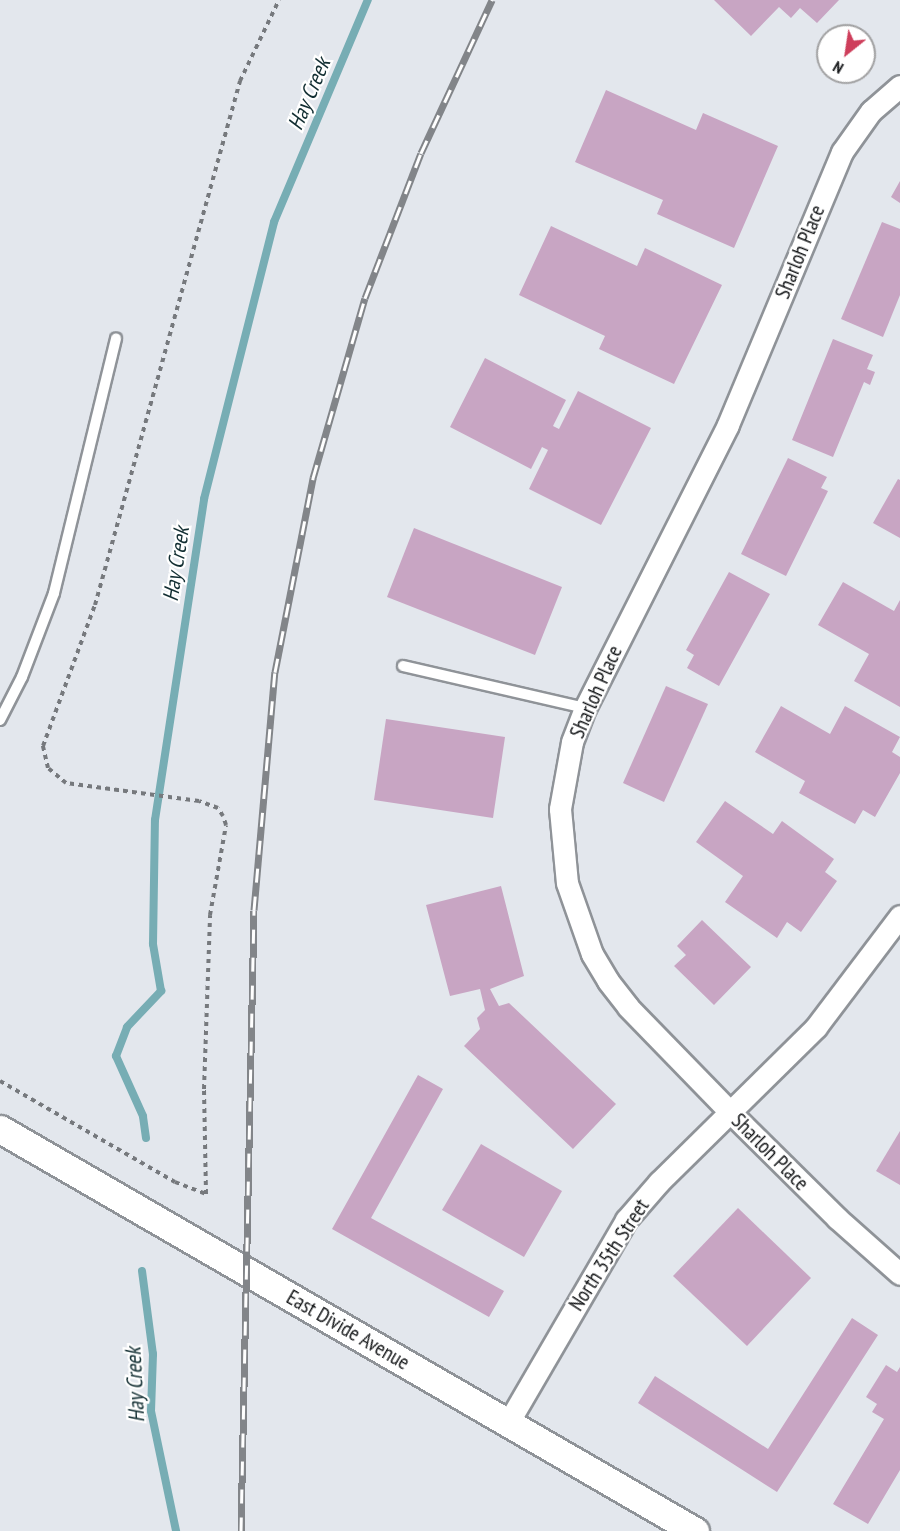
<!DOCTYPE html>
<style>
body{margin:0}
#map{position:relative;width:900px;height:1531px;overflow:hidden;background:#e3e7ed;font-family:"PT Sans Narrow",sans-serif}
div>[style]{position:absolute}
.stream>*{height:8px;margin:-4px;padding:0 4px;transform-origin:4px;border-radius:4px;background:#77adb4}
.building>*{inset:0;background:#c8a5c3}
.path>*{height:4px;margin-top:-2px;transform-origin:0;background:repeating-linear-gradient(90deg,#76797d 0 4.5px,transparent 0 9px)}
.roads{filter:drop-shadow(2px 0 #8f9398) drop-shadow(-2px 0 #8f9398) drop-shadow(0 2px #8f9398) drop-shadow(0 -2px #8f9398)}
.service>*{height:10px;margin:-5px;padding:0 5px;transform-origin:5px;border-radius:5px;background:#fff}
.minor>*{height:21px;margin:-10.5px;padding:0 10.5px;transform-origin:10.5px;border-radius:10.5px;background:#fff}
.tertiary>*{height:27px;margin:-13.5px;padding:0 13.5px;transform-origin:13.5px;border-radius:13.5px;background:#fff}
.rail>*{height:7px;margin-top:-3.5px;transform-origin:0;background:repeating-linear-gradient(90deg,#fff 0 14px,#828589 0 28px);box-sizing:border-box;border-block:2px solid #828589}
span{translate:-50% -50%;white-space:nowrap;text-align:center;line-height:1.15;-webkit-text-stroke:4.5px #fff;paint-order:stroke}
.street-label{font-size:21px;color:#131517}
.water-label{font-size:22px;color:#122e32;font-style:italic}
.north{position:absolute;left:816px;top:24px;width:60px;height:60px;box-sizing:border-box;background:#fff;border:2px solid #a1a1a2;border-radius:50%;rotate:210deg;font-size:16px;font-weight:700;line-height:24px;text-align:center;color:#131517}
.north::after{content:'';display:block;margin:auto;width:21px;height:27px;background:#ce3e5b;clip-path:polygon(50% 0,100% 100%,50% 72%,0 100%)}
</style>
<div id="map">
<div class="stream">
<div style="left:146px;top:1138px;width:22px;rotate:-98deg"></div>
<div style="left:143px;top:1116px;width:66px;rotate:-114.2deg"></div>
<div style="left:116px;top:1056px;width:31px;rotate:-69deg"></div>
<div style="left:127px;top:1027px;width:50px;rotate:-46.6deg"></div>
<div style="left:161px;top:991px;width:48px;rotate:-99.7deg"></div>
<div style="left:153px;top:944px;width:124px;rotate:-89.1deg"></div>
<div style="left:155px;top:820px;width:325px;rotate:-81.3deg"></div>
<div style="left:204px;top:499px;width:286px;rotate:-75.8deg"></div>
<div style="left:274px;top:222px;width:241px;rotate:-67.1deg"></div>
<div style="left:142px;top:1271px;width:84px;rotate:82.5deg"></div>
<div style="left:153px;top:1354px;width:57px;rotate:92deg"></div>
<div style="left:151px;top:1411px;width:123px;rotate:78.2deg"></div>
</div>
<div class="building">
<div style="clip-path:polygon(714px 0,839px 0,817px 23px,800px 8px,791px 18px,779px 7px,751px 36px)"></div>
<div style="clip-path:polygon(606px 90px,696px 130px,703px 113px,778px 146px,734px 248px,657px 214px,663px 200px,575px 162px)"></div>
<div style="clip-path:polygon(900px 181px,900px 203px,891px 197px)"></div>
<div style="clip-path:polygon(882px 222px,900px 229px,900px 295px,883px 337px,841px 319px)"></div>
<div style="clip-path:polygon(551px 226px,637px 266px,645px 248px,722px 285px,674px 384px,599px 349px,605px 336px,519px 295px)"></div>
<div style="clip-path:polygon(833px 339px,873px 355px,867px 369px,875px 372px,870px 385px,864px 382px,833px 457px,792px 440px)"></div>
<div style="clip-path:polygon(485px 358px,566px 400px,553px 426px,559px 429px,578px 391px,651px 428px,601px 525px,529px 489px,548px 450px,542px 447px,531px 469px,450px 427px)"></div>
<div style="clip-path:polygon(788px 458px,827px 477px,821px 488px,828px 491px,786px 576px,741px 554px)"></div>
<div style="clip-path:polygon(898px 479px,900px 480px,900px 538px,873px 523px)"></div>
<div style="clip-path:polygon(414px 528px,562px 587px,535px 655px,387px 597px)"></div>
<div style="clip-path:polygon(729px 572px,770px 594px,719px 686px,687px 668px,694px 655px,686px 650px)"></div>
<div style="clip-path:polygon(843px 582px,894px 611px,900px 600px,900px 707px,854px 681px,869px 654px,818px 625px)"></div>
<div style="clip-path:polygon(666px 686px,708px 704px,664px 802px,623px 783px)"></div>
<div style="clip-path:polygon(781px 706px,830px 734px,845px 706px,900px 737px,892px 752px,900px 757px,900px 773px,875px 817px,863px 810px,855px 824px,799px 793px,805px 781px,755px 752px)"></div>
<div style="clip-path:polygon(386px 719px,505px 737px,493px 818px,374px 800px)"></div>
<div style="clip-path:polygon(725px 801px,773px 834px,782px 821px,834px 859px,825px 872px,837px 881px,801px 932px,787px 922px,777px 938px,725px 902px,743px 876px,696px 842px)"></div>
<div style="clip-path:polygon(501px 886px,524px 976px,490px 989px,499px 1006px,509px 1003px,616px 1104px,573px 1149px,464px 1046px,480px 1029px,477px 1018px,485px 1010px,480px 989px,450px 996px,426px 905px)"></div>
<div style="clip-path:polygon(702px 920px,751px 967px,714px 1005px,674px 966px,686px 955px,677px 946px)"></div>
<div style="clip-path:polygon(418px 1075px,443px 1089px,371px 1218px,504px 1291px,489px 1317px,332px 1229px)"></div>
<div style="clip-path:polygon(900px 1131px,900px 1185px,876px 1171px)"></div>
<div style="clip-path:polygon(481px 1144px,562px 1191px,524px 1257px,442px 1210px)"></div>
<div style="clip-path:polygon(738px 1208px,811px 1278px,747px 1346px,673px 1276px)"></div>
<div style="clip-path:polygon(852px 1318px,878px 1335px,777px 1492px,638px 1403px,655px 1376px,768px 1449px)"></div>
<div style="clip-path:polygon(886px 1365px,897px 1372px,900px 1367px,900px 1470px,868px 1524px,833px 1504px,884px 1419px,872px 1412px,877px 1404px,866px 1397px)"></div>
</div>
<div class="path">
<div style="left:0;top:1081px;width:202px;rotate:30deg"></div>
<div style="left:175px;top:1182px;width:33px;rotate:21deg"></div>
<div style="left:206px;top:1194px;width:105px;rotate:-91.1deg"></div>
<div style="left:204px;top:1089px;width:174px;rotate:-88deg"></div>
<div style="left:210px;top:915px;width:91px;rotate:-79.9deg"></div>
<div style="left:226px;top:825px;width:9px;rotate:-108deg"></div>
<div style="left:223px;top:816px;width:9px;rotate:-122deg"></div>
<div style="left:218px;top:808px;width:20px;rotate:-160deg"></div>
<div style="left:199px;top:801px;width:134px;rotate:-172.3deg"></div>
<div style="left:66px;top:783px;width:23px;rotate:-140deg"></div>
<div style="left:48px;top:768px;width:23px;rotate:-103deg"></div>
<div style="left:43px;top:746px;width:150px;rotate:-69.8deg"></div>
<div style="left:95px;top:605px;width:544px;rotate:-74.53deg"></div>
<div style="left:240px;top:81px;width:90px;rotate:-64.3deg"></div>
</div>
<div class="roads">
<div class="service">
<div style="left:403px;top:666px;width:187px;rotate:13deg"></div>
<div style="left:0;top:720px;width:48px;rotate:-62.9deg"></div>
<div style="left:22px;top:677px;width:90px;rotate:-69.1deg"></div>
<div style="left:54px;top:593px;width:262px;rotate:-76.3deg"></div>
</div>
<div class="minor">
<div style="left:900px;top:86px;width:38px;rotate:139deg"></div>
<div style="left:871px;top:111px;width:50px;rotate:125.3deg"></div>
<div style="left:842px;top:152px;width:296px;rotate:112.7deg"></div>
<div style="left:728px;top:425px;width:317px;rotate:116.8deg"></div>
<div style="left:585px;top:708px;width:36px;rotate:111deg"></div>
<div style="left:572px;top:742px;width:68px;rotate:100.2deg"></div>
<div style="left:560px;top:809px;width:74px;rotate:84.6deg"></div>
<div style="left:567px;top:883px;width:75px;rotate:70.6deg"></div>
<div style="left:592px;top:954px;width:31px;rotate:59deg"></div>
<div style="left:608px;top:981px;width:33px;rotate:52deg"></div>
<div style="left:628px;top:1007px;width:149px;rotate:45.8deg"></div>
<div style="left:732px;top:1114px;width:148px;rotate:44.7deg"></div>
<div style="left:837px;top:1218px;width:84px;rotate:41.6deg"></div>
<div style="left:508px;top:1423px;width:235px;rotate:-59.8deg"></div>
<div style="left:626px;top:1220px;width:50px;rotate:-49deg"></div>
<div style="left:659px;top:1182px;width:221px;rotate:-44.6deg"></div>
<div style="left:816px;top:1027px;width:139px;rotate:-52.9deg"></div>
</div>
<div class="tertiary">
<div style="left:0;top:1129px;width:803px;rotate:30.05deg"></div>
</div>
</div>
<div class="rail">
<div style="left:241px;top:1531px;width:621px;rotate:-88.8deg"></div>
<div style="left:254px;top:910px;width:239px;rotate:-85deg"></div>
<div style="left:275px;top:672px;width:198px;rotate:-78.9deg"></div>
<div style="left:313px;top:478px;width:187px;rotate:-73.9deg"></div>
<div style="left:365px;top:298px;width:155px;rotate:-68.9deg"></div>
<div style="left:421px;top:153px;width:169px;rotate:-65.1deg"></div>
</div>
<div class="street-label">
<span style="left:800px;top:252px;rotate:-68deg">Sharloh Place</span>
<span style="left:596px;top:692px;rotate:-66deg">Sharloh Place</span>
<span style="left:770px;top:1152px;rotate:45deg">Sharloh Place</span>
<span style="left:609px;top:1255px;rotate:-57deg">North 35th Street</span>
<span style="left:348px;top:1330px;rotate:30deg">East Divide Avenue</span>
</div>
<div class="water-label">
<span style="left:309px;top:94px;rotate:-67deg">Hay Creek</span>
<span style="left:176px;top:564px;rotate:-81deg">Hay Creek</span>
<span style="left:135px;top:1385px;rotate:-93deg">Hay Creek</span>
</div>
<div class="north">N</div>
</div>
